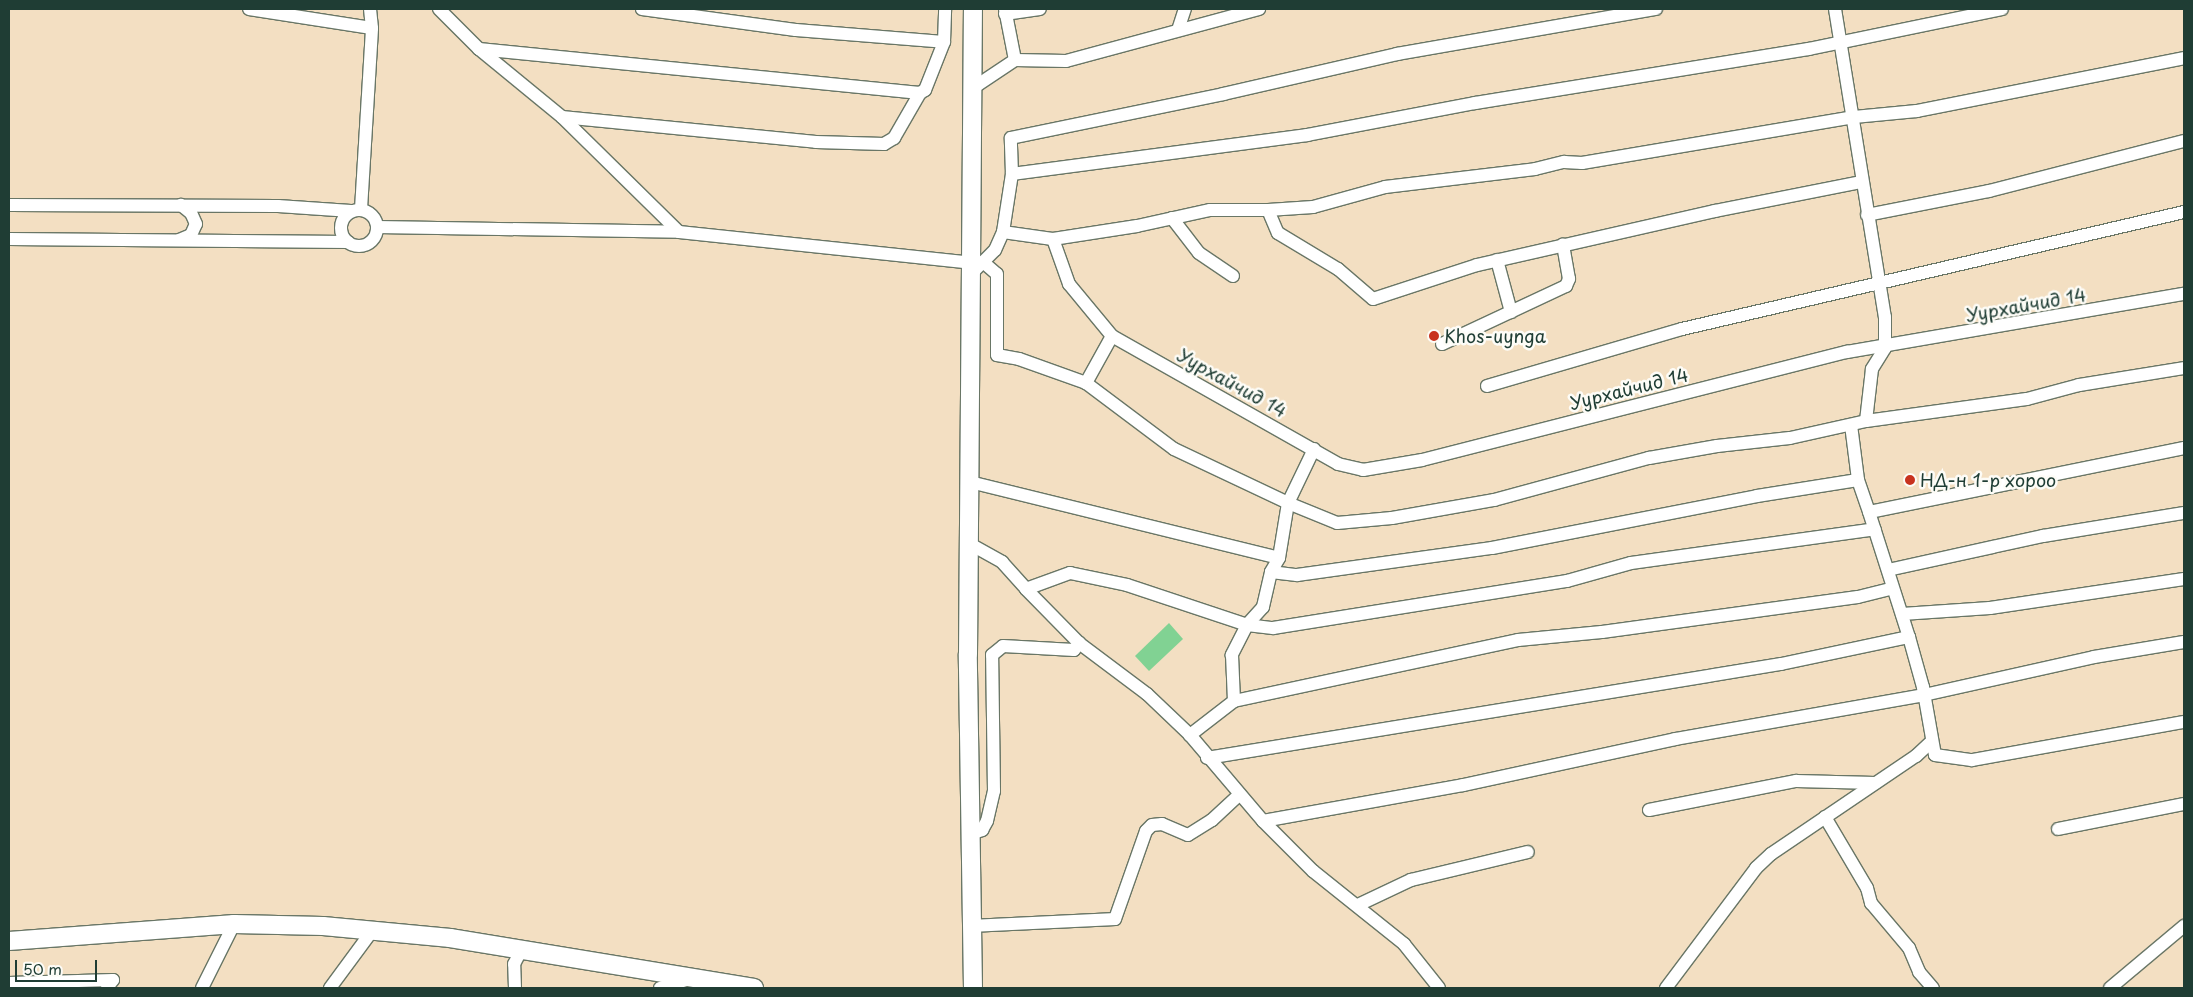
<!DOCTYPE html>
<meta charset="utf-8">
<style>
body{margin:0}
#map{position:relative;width:2193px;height:997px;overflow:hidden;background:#f3dfc2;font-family:"Playpen Sans",sans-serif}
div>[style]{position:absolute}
.green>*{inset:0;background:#81d293}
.roads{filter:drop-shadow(1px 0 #697666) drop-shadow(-1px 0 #697666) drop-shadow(0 1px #697666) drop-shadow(0 -1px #697666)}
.street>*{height:12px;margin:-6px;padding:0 6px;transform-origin:6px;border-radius:6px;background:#fff}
.street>.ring{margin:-6px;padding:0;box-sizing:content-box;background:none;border:12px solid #fff;border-radius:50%}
.secondary>*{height:18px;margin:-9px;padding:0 9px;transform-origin:9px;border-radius:9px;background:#fff}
.dots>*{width:14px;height:14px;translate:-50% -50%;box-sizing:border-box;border:2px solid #fdfcf7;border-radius:50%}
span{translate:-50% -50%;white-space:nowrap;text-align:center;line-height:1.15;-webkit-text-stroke:5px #fdfcf7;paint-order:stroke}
.street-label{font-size:18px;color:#1f3d34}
.poi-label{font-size:18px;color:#1f3d34}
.left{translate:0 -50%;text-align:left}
.frame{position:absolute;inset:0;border:10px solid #1f3d34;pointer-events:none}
.scale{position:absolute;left:15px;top:960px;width:82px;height:22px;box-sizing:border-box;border:2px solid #1f3d34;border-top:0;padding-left:6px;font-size:15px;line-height:18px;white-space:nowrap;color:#1f3d34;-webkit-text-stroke:4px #fdfcf7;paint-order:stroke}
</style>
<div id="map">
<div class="green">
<div style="clip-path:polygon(1169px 623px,1183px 639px,1149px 671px,1135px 656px)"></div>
</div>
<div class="roads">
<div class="street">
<div style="left:249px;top:9px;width:124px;rotate:8.8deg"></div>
<div style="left:439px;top:9px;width:57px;rotate:45deg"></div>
<div style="left:479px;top:49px;width:107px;rotate:39.3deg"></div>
<div style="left:562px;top:117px;width:164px;rotate:44.5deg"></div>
<div style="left:679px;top:232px;width:296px;rotate:6deg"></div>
<div style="left:642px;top:9px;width:155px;rotate:7.8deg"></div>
<div style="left:796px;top:30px;width:148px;rotate:4.6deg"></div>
<div style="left:1005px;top:9px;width:52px;rotate:78.9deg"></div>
<div style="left:1835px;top:9px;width:312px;rotate:80.8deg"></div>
<div style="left:1885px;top:317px;width:31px;rotate:90deg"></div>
<div style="left:1885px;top:348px;width:25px;rotate:122deg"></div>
<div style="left:1872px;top:369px;width:52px;rotate:96.6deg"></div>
<div style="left:1005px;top:14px;width:35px;rotate:-8deg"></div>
<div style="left:1178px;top:30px;width:22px;rotate:-72deg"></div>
<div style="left:479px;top:49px;width:443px;rotate:5.7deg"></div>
<div style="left:920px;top:93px;width:6px;rotate:-31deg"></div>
<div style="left:925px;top:90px;width:52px;rotate:-68.4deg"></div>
<div style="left:944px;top:42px;width:33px;rotate:-88deg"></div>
<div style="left:973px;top:88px;width:50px;rotate:-33.7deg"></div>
<div style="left:1015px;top:60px;width:51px;rotate:1.1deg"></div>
<div style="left:1066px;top:61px;width:200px;rotate:-15.1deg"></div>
<div style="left:562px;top:117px;width:255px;rotate:5.6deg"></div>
<div style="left:816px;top:142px;width:68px;rotate:1.7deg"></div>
<div style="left:884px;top:144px;width:12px;rotate:-31deg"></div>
<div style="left:894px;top:138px;width:52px;rotate:-60deg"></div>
<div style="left:1012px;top:174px;width:298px;rotate:-7.5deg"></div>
<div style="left:1307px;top:135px;width:171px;rotate:-10.8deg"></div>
<div style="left:1475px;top:103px;width:338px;rotate:-9.2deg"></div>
<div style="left:1809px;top:49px;width:197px;rotate:-11.7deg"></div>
<div style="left:9px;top:205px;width:269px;rotate:0.2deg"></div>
<div style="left:278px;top:206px;width:73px;rotate:3.9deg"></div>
<div style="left:361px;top:209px;width:181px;rotate:-86.5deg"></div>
<div style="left:372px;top:28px;width:19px;rotate:-96deg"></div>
<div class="ring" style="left:341px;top:210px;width:24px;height:24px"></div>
<div style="left:1268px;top:210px;width:45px;rotate:-3.8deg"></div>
<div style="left:1313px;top:207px;width:75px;rotate:-15.5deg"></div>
<div style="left:1385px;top:187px;width:151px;rotate:-6.8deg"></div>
<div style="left:1535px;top:169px;width:30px;rotate:-14deg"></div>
<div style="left:1564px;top:162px;width:18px;rotate:3deg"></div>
<div style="left:1582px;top:163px;width:276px;rotate:-9.6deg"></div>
<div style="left:1854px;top:117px;width:63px;rotate:-5.4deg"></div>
<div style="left:1917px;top:111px;width:272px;rotate:-11.2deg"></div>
<div style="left:1867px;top:215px;width:124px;rotate:-11.1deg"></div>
<div style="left:1989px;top:191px;width:201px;rotate:-14.4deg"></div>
<div style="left:1172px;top:218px;width:44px;rotate:52.4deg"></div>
<div style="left:1199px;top:253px;width:41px;rotate:34.1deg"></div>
<div style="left:377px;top:227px;width:302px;rotate:0.9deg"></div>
<div style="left:1003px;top:232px;width:50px;rotate:8deg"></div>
<div style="left:1053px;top:239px;width:48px;rotate:70.4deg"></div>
<div style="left:1069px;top:284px;width:67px;rotate:50.4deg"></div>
<div style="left:1112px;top:336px;width:54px;rotate:119deg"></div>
<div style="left:1086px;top:383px;width:110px;rotate:36.9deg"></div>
<div style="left:1174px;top:449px;width:126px;rotate:25.3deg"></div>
<div style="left:1288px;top:503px;width:56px;rotate:99.3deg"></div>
<div style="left:1279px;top:558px;width:16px;rotate:120deg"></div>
<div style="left:1271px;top:572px;width:36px;rotate:103deg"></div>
<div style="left:1263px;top:607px;width:24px;rotate:132deg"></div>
<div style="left:1247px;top:625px;width:34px;rotate:117deg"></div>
<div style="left:1232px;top:655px;width:46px;rotate:87.5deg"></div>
<div style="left:1234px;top:701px;width:56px;rotate:142.3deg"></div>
<div style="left:1190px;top:735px;width:113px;rotate:49.7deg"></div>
<div style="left:1263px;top:821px;width:71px;rotate:45deg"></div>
<div style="left:1313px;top:871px;width:117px;rotate:38.7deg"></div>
<div style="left:1404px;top:944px;width:56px;rotate:51.5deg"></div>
<div style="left:9px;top:239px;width:339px;rotate:0.5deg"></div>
<div style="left:1053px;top:239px;width:85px;rotate:-8.8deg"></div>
<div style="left:1137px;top:226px;width:75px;rotate:-12.4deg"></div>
<div style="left:1210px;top:210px;width:58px"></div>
<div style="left:1268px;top:210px;width:25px;rotate:67deg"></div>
<div style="left:1278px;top:233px;width:70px;rotate:31deg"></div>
<div style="left:1338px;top:269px;width:46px;rotate:40.6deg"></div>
<div style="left:1373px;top:299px;width:109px;rotate:-18.1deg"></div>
<div style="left:1477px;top:265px;width:244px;rotate:-12.8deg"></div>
<div style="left:1715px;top:211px;width:150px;rotate:-11.2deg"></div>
<div style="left:179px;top:240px;width:13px;rotate:-23deg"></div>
<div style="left:191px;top:235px;width:12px;rotate:-66deg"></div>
<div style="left:196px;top:224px;width:12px;rotate:-114deg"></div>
<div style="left:191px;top:213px;width:13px;rotate:-141deg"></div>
<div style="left:1497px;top:260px;width:54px;rotate:74.9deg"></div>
<div style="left:983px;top:262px;width:18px;rotate:41deg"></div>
<div style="left:997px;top:274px;width:81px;rotate:90deg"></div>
<div style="left:997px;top:355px;width:22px;rotate:10deg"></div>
<div style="left:1019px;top:359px;width:71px;rotate:19.7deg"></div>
<div style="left:973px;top:272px;width:31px;rotate:-45deg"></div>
<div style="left:995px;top:250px;width:20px;rotate:-66deg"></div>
<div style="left:1003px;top:232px;width:59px;rotate:-81.2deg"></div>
<div style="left:1012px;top:174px;width:36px;rotate:-92deg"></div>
<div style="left:1011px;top:138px;width:217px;rotate:-11.7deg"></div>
<div style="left:1223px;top:94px;width:179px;rotate:-12.9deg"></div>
<div style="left:1397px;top:54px;width:263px;rotate:-9.9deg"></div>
<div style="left:1112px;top:336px;width:260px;rotate:29.5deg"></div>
<div style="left:1338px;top:464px;width:26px;rotate:13deg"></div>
<div style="left:1363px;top:470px;width:60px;rotate:-9.6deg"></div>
<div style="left:1422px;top:460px;width:439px;rotate:-14.3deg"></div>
<div style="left:1847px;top:352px;width:342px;rotate:-9.8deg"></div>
<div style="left:1442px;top:344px;width:137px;rotate:-25.1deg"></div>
<div style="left:1566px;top:286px;width:8px;rotate:-67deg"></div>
<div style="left:1569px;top:279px;width:35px;rotate:-100deg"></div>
<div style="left:1487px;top:386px;width:203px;rotate:-16.3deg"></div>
<div style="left:1682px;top:329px;width:515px;rotate:-13.12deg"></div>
<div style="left:1851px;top:425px;width:55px;rotate:82.7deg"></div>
<div style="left:1858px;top:480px;width:34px;rotate:71deg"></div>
<div style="left:2184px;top:448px;width:321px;rotate:168.5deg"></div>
<div style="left:1869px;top:512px;width:131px;rotate:72.3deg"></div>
<div style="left:1909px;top:637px;width:52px;rotate:74.4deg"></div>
<div style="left:1923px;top:687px;width:69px;rotate:80deg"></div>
<div style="left:1935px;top:755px;width:37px;rotate:8deg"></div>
<div style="left:1972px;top:760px;width:215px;rotate:-10.2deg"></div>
<div style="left:1314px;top:449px;width:60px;rotate:115.7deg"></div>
<div style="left:1288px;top:503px;width:53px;rotate:22.2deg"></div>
<div style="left:1337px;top:523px;width:55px;rotate:-5.2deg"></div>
<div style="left:1392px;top:518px;width:104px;rotate:-10deg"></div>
<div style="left:1494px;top:500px;width:161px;rotate:-15.2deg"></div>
<div style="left:1649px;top:458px;width:69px;rotate:-10deg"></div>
<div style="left:1717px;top:446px;width:73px;rotate:-6.3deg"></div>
<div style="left:1790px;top:438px;width:78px;rotate:-12.6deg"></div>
<div style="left:1866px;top:421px;width:162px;rotate:-7.8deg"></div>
<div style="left:2027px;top:399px;width:54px;rotate:-15.1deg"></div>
<div style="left:2079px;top:385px;width:106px;rotate:-9.2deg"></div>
<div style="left:970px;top:482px;width:318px;rotate:13.8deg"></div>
<div style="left:970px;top:544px;width:37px;rotate:29deg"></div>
<div style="left:1002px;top:562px;width:36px;rotate:48deg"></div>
<div style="left:1026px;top:589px;width:47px;rotate:-20deg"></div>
<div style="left:1070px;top:573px;width:58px;rotate:11.9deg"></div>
<div style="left:1127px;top:585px;width:126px;rotate:18.4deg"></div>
<div style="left:1247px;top:625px;width:26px;rotate:7deg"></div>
<div style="left:1273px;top:628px;width:298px;rotate:-9.1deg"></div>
<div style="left:1567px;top:581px;width:66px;rotate:-15.7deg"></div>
<div style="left:1631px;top:563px;width:246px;rotate:-7.9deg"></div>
<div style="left:1888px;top:570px;width:159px;rotate:-12.4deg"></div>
<div style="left:2043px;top:536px;width:143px;rotate:-9.3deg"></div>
<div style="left:1271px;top:572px;width:26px;rotate:7deg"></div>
<div style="left:1297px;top:575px;width:197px;rotate:-7.9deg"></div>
<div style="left:1492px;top:548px;width:270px;rotate:-11.1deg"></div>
<div style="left:1757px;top:496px;width:102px;rotate:-9deg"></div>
<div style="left:1026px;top:589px;width:76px;rotate:45.5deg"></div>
<div style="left:1079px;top:643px;width:85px;rotate:36.9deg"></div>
<div style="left:1147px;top:694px;width:59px;rotate:43.6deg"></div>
<div style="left:1902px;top:614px;width:88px;rotate:-3.9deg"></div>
<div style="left:1990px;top:608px;width:196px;rotate:-8.5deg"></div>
<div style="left:1234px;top:701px;width:290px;rotate:-12.1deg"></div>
<div style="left:1518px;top:640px;width:84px;rotate:-5.4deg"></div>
<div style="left:1602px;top:632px;width:258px;rotate:-7.8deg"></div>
<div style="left:1858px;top:597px;width:34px;rotate:-14deg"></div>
<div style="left:1207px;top:758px;width:582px;rotate:-9.3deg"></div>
<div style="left:1781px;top:664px;width:131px;rotate:-11.9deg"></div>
<div style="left:1649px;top:810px;width:150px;rotate:-11.2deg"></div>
<div style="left:1796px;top:781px;width:79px;rotate:1.5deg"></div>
<div style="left:1825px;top:817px;width:82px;rotate:59.4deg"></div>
<div style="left:1867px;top:888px;width:16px;rotate:75deg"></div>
<div style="left:1871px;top:903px;width:59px;rotate:49.8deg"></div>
<div style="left:1909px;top:948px;width:26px;rotate:67deg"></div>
<div style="left:1919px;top:972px;width:21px;rotate:49deg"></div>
<div style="left:1263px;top:821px;width:203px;rotate:-10.2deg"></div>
<div style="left:1463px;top:785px;width:217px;rotate:-12.2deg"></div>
<div style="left:1675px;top:739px;width:253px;rotate:-10deg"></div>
<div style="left:1924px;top:695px;width:174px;rotate:-12.6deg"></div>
<div style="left:2094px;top:657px;width:91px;rotate:-9.5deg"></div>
<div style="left:2058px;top:829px;width:128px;rotate:-11.2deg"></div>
<div style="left:970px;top:834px;width:13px;rotate:-18deg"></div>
<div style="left:982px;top:830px;width:10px;rotate:-61deg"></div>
<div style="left:987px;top:821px;width:31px;rotate:-77deg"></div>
<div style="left:994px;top:791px;width:136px;rotate:-90.8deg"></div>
<div style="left:992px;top:655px;width:14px;rotate:-39deg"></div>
<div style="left:1003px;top:646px;width:71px;rotate:3.2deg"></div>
<div style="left:1074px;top:650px;width:9px;rotate:-54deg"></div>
<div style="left:1358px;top:905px;width:59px;rotate:-25.3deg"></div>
<div style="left:1411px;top:880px;width:120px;rotate:-13.5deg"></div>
<div style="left:971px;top:926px;width:144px;rotate:-2.8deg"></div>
<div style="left:1115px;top:919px;width:93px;rotate:-70.6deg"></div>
<div style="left:1146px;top:831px;width:8px;rotate:-45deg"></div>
<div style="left:1152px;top:825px;width:10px;rotate:-6deg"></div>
<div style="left:1162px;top:824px;width:28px;rotate:23deg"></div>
<div style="left:1188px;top:835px;width:28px;rotate:-32deg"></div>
<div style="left:1212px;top:820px;width:37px;rotate:-43deg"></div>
<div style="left:9px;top:983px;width:104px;rotate:-1.7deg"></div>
<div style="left:113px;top:980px;width:10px;rotate:127deg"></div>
<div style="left:202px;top:988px;width:72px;rotate:-63.4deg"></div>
<div style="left:330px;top:988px;width:71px;rotate:-53.6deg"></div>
<div style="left:515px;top:988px;width:24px;rotate:-92deg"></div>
<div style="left:514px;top:964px;width:17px;rotate:-62deg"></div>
<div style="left:660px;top:988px;width:30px;rotate:-17deg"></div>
<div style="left:1666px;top:988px;width:150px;rotate:-53.1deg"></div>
<div style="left:1756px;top:868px;width:21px;rotate:-43deg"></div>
<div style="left:1771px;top:854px;width:175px;rotate:-34.1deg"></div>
<div style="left:1916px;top:756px;width:22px;rotate:-43deg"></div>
<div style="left:2110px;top:988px;width:97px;rotate:-40deg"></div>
</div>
<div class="secondary">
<div style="left:9px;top:941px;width:226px;rotate:-4.3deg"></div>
<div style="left:234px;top:924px;width:89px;rotate:1.3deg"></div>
<div style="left:323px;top:926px;width:128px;rotate:5.4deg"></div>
<div style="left:450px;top:938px;width:308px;rotate:9.3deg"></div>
<div style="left:973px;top:988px;width:334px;rotate:-90.9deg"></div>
<div style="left:968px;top:654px;width:645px;rotate:-89.56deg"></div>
</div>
</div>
<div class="dots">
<div style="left:1434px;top:336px;background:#c8321e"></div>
<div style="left:1910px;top:480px;background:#c8321e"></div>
</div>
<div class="street-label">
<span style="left:2026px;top:305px;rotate:-10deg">Уурхайчид 14</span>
<span style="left:1232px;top:383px;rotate:29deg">Уурхайчид 14</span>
<span style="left:1629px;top:389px;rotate:-14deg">Уурхайчид 14</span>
</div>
<div class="poi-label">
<span class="left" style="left:1444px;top:336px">Khos-uynga</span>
<span class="left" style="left:1920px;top:480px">НД-н 1-р хороо</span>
</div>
<div class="frame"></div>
<div class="scale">50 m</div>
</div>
